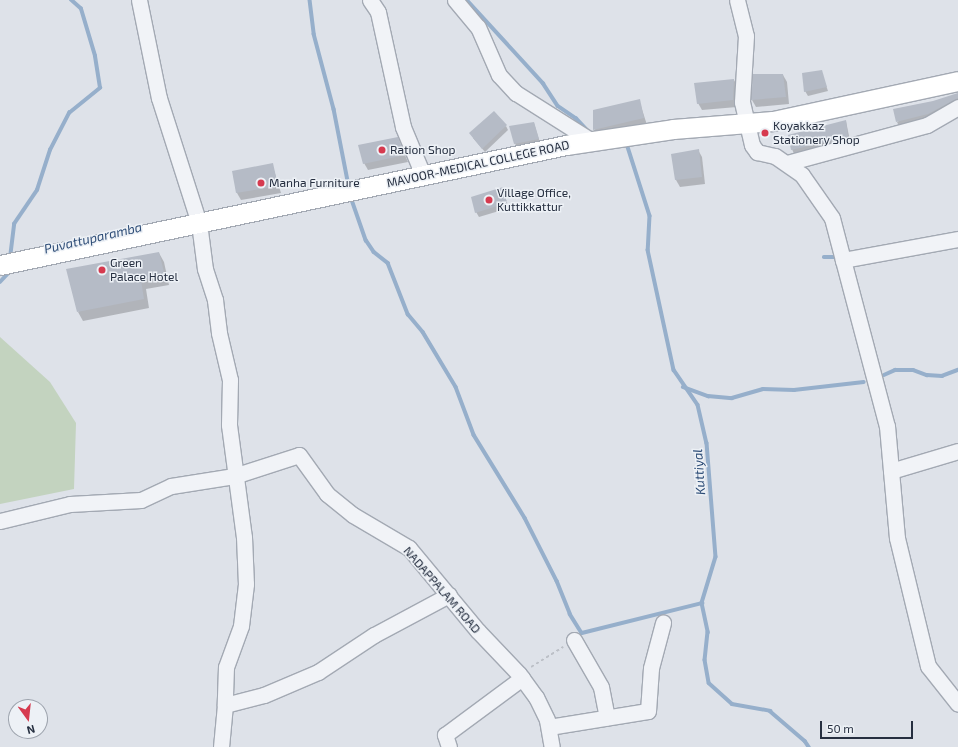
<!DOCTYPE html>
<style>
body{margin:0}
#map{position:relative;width:958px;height:747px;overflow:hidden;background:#dee2e9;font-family:"Exo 2",sans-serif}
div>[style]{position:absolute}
.green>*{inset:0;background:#c3d3bf}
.shadow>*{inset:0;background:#0003}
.stream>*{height:3.5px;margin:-1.75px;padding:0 1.75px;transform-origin:1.75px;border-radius:1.75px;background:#96afcb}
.building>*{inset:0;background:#b5bbc6}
.path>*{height:2px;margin-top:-1px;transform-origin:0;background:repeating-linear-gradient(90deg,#bcc0c7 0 3px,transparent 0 6px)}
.roads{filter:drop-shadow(1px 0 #a3a9b3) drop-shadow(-1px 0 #a3a9b3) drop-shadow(0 1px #a3a9b3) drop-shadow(0 -1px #a3a9b3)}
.minor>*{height:15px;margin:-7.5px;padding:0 7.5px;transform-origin:7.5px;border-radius:7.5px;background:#f1f3f7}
.major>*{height:19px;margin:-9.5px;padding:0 9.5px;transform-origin:9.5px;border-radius:9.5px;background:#fff}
.dots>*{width:11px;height:11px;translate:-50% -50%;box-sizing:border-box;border:2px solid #edf1f6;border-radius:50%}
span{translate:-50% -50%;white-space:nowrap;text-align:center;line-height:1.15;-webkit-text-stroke:3px #edf1f6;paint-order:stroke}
.poi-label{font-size:12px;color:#262f40}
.left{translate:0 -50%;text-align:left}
.street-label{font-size:12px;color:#262f40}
.water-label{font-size:13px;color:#2e4d77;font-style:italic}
.north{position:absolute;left:8px;top:699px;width:40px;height:40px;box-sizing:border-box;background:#edf1f6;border:1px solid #9da3ad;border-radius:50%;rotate:165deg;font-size:11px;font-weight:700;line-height:16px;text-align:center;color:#262f40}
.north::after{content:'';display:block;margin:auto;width:14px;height:18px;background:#d63a4f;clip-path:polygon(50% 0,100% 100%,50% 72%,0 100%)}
.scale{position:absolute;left:820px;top:721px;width:93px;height:18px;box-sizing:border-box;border:2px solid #262f40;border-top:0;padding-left:5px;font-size:12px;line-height:14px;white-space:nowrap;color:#262f40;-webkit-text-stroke:3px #edf1f6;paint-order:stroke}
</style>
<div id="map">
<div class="green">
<div style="clip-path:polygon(0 337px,50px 382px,76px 423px,74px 489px,0 504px)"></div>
</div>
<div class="shadow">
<div style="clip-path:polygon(821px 71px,828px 91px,808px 96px,805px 91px)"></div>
<div style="clip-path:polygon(783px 75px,787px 82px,789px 104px,756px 107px,752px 100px)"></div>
<div style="clip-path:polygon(734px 80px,738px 87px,737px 107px,702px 110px,698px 103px)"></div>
<div style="clip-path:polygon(958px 94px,958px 103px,930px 118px,899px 126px,897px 122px,934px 102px)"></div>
<div style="clip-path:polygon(639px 100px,647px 125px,597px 136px,594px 130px)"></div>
<div style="clip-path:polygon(846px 121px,850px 141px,794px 154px,792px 149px)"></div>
<div style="clip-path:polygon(534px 123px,540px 143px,517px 148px,515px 143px)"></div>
<div style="clip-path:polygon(506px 126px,508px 130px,485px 152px,473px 138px)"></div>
<div style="clip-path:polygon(401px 146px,408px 162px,368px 170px,364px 163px)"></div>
<div style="clip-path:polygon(698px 150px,702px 157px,705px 184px,680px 187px,676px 180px,673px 155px)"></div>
<div style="clip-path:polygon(272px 164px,281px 193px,241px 200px,237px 193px,234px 172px)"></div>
<div style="clip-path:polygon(502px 188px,509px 208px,479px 217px,476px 212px)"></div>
<div style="clip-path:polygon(159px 253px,164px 262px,169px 285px,146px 289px,149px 308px,83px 321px,78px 312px)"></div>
</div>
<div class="stream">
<div style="left:310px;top:0;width:34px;rotate:83deg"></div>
<div style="left:314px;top:34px;width:78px;rotate:75.1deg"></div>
<div style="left:334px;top:109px;width:73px;rotate:79deg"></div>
<div style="left:467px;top:0;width:113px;rotate:47.5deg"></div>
<div style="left:543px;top:83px;width:27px;rotate:57deg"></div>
<div style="left:558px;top:106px;width:22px;rotate:34deg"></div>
<div style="left:576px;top:118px;width:16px;rotate:47deg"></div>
<div style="left:628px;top:147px;width:72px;rotate:72.3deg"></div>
<div style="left:650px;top:216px;width:34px;rotate:93deg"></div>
<div style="left:648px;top:250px;width:123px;rotate:77.8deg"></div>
<div style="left:674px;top:370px;width:42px;rotate:55.6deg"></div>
<div style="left:698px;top:405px;width:39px;rotate:77deg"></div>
<div style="left:707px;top:443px;width:114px;rotate:85.5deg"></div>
<div style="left:716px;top:557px;width:48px;rotate:106.9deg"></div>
<div style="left:702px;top:603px;width:30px;rotate:78deg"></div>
<div style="left:708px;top:632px;width:28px;rotate:96deg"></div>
<div style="left:705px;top:660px;width:23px;rotate:80deg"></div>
<div style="left:709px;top:683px;width:31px;rotate:42deg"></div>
<div style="left:732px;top:704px;width:39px;rotate:10deg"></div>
<div style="left:770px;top:711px;width:46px;rotate:40.6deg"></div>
<div style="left:805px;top:741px;width:7px;rotate:56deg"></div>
<div style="left:351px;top:197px;width:46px;rotate:70.8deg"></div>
<div style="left:366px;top:240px;width:14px;rotate:56deg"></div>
<div style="left:374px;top:252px;width:18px;rotate:38deg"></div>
<div style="left:388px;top:263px;width:55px;rotate:68.6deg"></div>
<div style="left:408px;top:314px;width:23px;rotate:50deg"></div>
<div style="left:423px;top:332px;width:64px;rotate:59deg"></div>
<div style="left:456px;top:387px;width:51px;rotate:69.4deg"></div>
<div style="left:474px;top:435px;width:97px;rotate:58.4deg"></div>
<div style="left:525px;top:518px;width:71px;rotate:63.1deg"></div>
<div style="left:557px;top:581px;width:35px;rotate:68deg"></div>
<div style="left:570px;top:614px;width:22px;rotate:58deg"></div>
<div style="left:582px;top:633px;width:124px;rotate:-14deg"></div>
<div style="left:824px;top:257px;width:12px"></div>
<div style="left:10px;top:258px;width:34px;rotate:-83deg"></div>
<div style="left:14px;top:224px;width:41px;rotate:-55.9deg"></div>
<div style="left:37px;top:190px;width:42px;rotate:-72deg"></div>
<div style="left:50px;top:150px;width:42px;rotate:-62.8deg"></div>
<div style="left:69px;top:113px;width:40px;rotate:-39deg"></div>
<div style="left:100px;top:88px;width:32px;rotate:-99deg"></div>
<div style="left:95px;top:56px;width:49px;rotate:-106.6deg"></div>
<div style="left:81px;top:9px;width:13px;rotate:-138deg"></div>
<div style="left:0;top:282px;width:16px;rotate:-47deg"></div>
<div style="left:884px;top:375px;width:12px;rotate:-24deg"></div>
<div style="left:895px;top:370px;width:18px"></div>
<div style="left:913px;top:370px;width:15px;rotate:20deg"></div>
<div style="left:927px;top:375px;width:15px;rotate:4deg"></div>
<div style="left:942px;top:376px;width:17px;rotate:-21deg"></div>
<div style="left:683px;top:387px;width:27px;rotate:20deg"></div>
<div style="left:708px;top:396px;width:24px;rotate:5deg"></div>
<div style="left:732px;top:398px;width:32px;rotate:-16deg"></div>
<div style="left:763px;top:389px;width:31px;rotate:2deg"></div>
<div style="left:794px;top:390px;width:70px;rotate:-6.5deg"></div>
</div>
<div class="building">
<div style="clip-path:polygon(822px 70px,827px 87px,804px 92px,802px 73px)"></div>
<div style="clip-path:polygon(753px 74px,783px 74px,786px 97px,751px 100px)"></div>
<div style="clip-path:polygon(734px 79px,733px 100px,697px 104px,694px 83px)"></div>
<div style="clip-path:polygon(958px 93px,958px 98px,928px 114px,896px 122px,893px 109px,933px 101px)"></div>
<div style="clip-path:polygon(640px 99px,644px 118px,593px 130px,593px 110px)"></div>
<div style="clip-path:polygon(494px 111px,507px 125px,482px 149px,469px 133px)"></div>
<div style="clip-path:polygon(846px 120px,848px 137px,791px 150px,788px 135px)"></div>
<div style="clip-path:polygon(534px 122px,539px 139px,514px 144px,509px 126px)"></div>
<div style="clip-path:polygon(398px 137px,405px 155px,363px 164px,358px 145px)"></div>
<div style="clip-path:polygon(699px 149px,702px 177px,675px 180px,671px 154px)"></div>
<div style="clip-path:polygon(273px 163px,278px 186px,236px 193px,232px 171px)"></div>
<div style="clip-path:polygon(503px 187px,507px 203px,475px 213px,471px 197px)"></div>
<div style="clip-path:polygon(159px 252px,165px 276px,141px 280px,144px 299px,77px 312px,66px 269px)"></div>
</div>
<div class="path">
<div style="left:531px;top:667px;width:38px;rotate:-32deg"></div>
</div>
<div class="roads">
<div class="minor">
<div style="left:139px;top:0;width:100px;rotate:78.5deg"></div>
<div style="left:159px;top:98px;width:131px;rotate:72.3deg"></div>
<div style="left:199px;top:223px;width:46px;rotate:82.6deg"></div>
<div style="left:205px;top:269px;width:33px;rotate:72deg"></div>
<div style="left:215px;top:300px;width:33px;rotate:83deg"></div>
<div style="left:219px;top:333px;width:48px;rotate:76.8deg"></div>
<div style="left:230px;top:380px;width:45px;rotate:91.3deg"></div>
<div style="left:229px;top:425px;width:113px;rotate:82.4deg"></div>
<div style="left:244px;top:537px;width:47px;rotate:87.6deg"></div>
<div style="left:246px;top:584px;width:42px;rotate:96.8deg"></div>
<div style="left:241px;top:626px;width:44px;rotate:110.1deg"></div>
<div style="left:226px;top:667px;width:38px;rotate:92deg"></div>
<div style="left:225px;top:705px;width:40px;rotate:-14.4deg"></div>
<div style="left:264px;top:695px;width:59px;rotate:-23.1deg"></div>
<div style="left:318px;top:672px;width:67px;rotate:-33.5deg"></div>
<div style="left:374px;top:635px;width:85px;rotate:-28.1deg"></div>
<div style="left:370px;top:0;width:14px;rotate:56deg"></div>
<div style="left:378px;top:12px;width:118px;rotate:77.7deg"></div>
<div style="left:403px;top:127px;width:52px;rotate:67.4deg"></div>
<div style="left:455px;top:0;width:35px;rotate:50deg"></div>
<div style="left:478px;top:27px;width:52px;rotate:66.4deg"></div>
<div style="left:499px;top:75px;width:25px;rotate:47deg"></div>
<div style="left:516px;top:93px;width:90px;rotate:32.3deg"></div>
<div style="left:737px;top:0;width:37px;rotate:76deg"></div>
<div style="left:746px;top:36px;width:66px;rotate:93.5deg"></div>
<div style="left:742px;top:102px;width:44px;rotate:76.9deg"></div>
<div style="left:752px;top:145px;width:9px;rotate:54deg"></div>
<div style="left:757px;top:152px;width:18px;rotate:13deg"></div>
<div style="left:775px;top:156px;width:33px;rotate:35deg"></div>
<div style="left:802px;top:175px;width:52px;rotate:55.1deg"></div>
<div style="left:832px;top:218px;width:43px;rotate:75.3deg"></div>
<div style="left:787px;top:163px;width:145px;rotate:-15.2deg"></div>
<div style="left:927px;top:125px;width:36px;rotate:-30deg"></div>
<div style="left:958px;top:239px;width:117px;rotate:169.7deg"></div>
<div style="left:843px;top:260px;width:172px;rotate:75.2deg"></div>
<div style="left:887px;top:426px;width:112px;rotate:84.9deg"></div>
<div style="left:897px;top:538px;width:132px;rotate:76.4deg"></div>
<div style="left:928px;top:666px;width:48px;rotate:51.7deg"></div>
<div style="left:891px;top:471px;width:70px;rotate:-16.6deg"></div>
<div style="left:0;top:521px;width:72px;rotate:-13.7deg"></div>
<div style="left:70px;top:504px;width:71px;rotate:-3.2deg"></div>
<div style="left:141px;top:500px;width:33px;rotate:-25deg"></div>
<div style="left:171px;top:486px;width:64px;rotate:-9deg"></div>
<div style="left:234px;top:476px;width:68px;rotate:-17.9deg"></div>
<div style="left:299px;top:455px;width:48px;rotate:54.3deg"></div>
<div style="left:327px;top:494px;width:33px;rotate:39deg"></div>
<div style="left:353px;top:515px;width:65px;rotate:30.5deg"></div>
<div style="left:409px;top:548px;width:108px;rotate:50.3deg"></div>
<div style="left:478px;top:631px;width:59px;rotate:46.4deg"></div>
<div style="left:519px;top:674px;width:29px;rotate:54deg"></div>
<div style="left:536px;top:697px;width:25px;rotate:64deg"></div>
<div style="left:547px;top:720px;width:27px;rotate:80deg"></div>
<div style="left:574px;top:640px;width:54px;rotate:60.1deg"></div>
<div style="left:601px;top:687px;width:31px;rotate:79deg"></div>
<div style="left:549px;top:727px;width:100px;rotate:-9.2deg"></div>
<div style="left:648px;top:711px;width:43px;rotate:-86deg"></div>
<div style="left:651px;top:668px;width:47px;rotate:-75.1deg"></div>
<div style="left:221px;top:747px;width:42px;rotate:-84.6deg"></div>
<div style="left:449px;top:747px;width:13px;rotate:-108deg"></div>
<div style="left:445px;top:735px;width:96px;rotate:-36.5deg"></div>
</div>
<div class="major">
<div style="left:0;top:265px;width:579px;rotate:-11.97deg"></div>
<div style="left:566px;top:145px;width:108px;rotate:-8.5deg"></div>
<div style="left:673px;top:129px;width:100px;rotate:-4.6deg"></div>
<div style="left:773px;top:121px;width:189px;rotate:-12.2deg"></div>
</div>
</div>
<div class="dots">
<div style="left:765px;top:133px;background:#d63a4f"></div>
<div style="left:382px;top:150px;background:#d63a4f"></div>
<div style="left:261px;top:183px;background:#d63a4f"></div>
<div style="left:489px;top:200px;background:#d63a4f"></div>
<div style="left:102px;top:270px;background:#d63a4f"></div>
</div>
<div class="poi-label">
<span class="left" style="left:773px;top:133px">Koyakkaz<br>Stationery Shop</span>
<span class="left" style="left:390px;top:150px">Ration Shop</span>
<span class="left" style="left:269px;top:183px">Manha Furniture</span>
<span class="left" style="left:497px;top:200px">Village Office,<br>Kuttikkattur</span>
<span class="left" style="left:110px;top:270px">Green<br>Palace Hotel</span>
</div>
<div class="street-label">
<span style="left:478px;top:164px;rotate:-12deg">MAVOOR-MEDICAL COLLEGE ROAD</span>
<span style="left:442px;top:590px;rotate:49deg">NADAPPALAM ROAD</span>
</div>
<div class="water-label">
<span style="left:93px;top:238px;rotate:-13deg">Puvattuparamba</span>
<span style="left:699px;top:472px;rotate:-94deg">Kuttiyal</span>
</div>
<div class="north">N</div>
<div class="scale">50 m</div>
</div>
